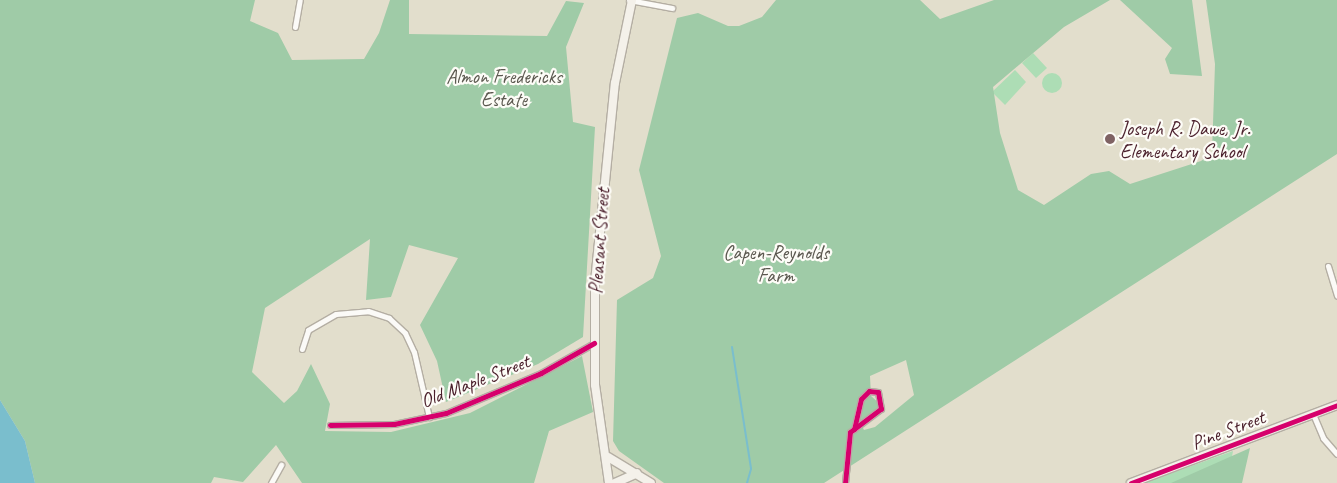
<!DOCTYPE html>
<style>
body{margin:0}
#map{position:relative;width:1337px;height:483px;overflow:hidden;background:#e2decc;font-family:Caveat,sans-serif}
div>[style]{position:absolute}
.green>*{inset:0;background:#adddb5}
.round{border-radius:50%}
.forest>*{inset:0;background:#9fcba7}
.water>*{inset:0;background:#7abecd}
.stream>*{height:2px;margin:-1px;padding:0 1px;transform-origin:1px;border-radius:1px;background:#7abecd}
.roads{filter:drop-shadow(1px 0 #b4aea3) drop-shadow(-1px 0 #b4aea3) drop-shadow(0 1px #b4aea3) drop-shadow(0 -1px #b4aea3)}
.street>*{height:5px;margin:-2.5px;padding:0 2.5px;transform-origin:2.5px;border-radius:2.5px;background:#fbfaf7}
.secondary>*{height:8px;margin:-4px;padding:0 4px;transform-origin:4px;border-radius:4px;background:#f4f1ea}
.cycleway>*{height:5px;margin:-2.5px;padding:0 2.5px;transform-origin:2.5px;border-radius:2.5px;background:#d6006c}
.dots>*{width:14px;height:14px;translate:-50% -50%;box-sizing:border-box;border:2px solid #fdfcf7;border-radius:50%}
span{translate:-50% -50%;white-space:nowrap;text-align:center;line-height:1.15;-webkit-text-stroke:4.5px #fdfcf7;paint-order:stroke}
.park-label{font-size:20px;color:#5b584f}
.poi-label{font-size:20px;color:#4a1f2b}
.left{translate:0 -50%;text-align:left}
.street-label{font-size:20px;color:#4a1f2b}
</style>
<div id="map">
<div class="green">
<div style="clip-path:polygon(1033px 53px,1047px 68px,1036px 78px,1022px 63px)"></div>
<div style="clip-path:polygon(1015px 70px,1026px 82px,1005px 105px,992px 92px)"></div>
<div class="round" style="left:1042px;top:73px;width:20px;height:20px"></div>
<div style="clip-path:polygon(1233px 451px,1227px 483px,1144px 483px)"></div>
</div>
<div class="forest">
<div style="clip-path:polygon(0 0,255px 0,250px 21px,278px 33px,292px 60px,364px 59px,379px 33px,390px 0,409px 0,409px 34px,547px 36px,566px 1px,584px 3px,566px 47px,573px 122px,595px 127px,583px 337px,538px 364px,446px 402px,437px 361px,420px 325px,458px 258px,409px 245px,391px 297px,366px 300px,370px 239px,265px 308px,252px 372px,284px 403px,297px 391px,311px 364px,330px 404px,325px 431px,391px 432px,470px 413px,582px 356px,593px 412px,549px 431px,534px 483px,302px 483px,276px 445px,243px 482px,214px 477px,211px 483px,35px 483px,25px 441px,0 400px)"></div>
<div style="clip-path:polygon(evenodd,776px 0,920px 0,940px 19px,994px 0,1110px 0,1064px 27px,993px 87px,1000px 133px,1018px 190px,1044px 205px,1091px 174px,1109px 171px,1130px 184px,1201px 161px,1212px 153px,1215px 64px,1206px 0,1337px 0,1337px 154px,824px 483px,664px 483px,619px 451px,613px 441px,617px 300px,653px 278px,661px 256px,639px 170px,677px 18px,698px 13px,728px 26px,739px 26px,762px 17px,776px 0,906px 360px,914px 395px,875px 427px,864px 430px,862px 426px,880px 404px,871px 396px,870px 376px,906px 360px)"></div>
<div style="clip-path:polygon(1120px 0,1192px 0,1202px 76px,1170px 74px,1165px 59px,1172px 48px)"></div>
<div style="clip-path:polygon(1250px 448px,1242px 483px,1170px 483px,1171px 483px)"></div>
</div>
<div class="water">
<div style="clip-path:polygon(0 400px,25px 441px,35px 483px,0 483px)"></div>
</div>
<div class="stream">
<div style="left:732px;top:347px;width:123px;rotate:81.1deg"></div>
<div style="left:751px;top:469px;width:15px;rotate:106deg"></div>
</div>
<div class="roads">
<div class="street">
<div style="left:629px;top:0;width:44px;rotate:10.5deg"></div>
<div style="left:295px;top:27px;width:27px;rotate:-80deg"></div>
<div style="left:1328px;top:266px;width:31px;rotate:73deg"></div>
<div style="left:302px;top:349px;width:20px;rotate:-72deg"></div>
<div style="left:308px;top:330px;width:32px;rotate:-30deg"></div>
<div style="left:336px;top:314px;width:32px;rotate:-5deg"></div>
<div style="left:368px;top:311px;width:22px;rotate:18deg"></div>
<div style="left:389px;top:318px;width:22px;rotate:43deg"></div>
<div style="left:405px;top:333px;width:21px;rotate:65deg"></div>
<div style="left:414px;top:352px;width:67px;rotate:77deg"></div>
<div style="left:1313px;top:414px;width:26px;rotate:67deg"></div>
<div style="left:1323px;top:438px;width:21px;rotate:49deg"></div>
<div style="left:330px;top:425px;width:64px;rotate:-0.9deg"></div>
<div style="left:394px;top:424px;width:53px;rotate:-11.9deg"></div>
<div style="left:446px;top:413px;width:103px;rotate:-22.8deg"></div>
<div style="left:541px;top:373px;width:61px;rotate:-29.5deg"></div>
<div style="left:271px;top:483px;width:21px;rotate:-61deg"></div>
<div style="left:845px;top:483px;width:51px;rotate:-84.4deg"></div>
<div style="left:850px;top:432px;width:39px;rotate:-37deg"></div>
<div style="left:881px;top:409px;width:17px;rotate:-100deg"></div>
<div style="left:878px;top:392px;width:9px;rotate:-174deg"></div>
<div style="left:869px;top:391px;width:11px;rotate:135deg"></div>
<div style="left:861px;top:399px;width:31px;rotate:103deg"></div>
</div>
<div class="secondary">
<div style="left:608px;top:457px;width:50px;rotate:31.2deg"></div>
<div style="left:609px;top:483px;width:99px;rotate:-98.1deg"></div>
<div style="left:595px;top:385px;width:103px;rotate:-90deg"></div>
<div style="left:595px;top:282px;width:200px;rotate:-84.3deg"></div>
<div style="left:615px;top:83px;width:85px;rotate:-78.4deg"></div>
<div style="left:615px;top:483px;width:24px;rotate:-24deg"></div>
<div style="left:1131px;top:483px;width:220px;rotate:-20.7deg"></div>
</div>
</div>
<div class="cycleway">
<div style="left:330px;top:425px;width:64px;rotate:-0.9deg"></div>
<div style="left:394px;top:424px;width:53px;rotate:-11.9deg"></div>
<div style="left:446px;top:413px;width:103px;rotate:-22.8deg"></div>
<div style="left:541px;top:373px;width:61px;rotate:-29.5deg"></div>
<div style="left:845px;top:483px;width:51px;rotate:-84.4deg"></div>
<div style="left:850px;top:432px;width:39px;rotate:-37deg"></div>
<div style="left:881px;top:409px;width:17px;rotate:-100deg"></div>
<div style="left:878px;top:392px;width:9px;rotate:-174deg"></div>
<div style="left:869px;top:391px;width:11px;rotate:135deg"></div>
<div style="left:861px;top:399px;width:31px;rotate:103deg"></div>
<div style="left:1131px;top:483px;width:220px;rotate:-20.7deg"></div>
</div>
<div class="dots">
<div style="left:1110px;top:139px;background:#7f6263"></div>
</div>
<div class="park-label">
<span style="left:504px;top:88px">Almon Fredericks<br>Estate</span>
<span style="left:776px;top:264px">Capen-Reynolds<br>Farm</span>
</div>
<div class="poi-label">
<span class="left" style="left:1120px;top:140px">Joseph R. Dawe, Jr.<br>Elementary School</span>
</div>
<div class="street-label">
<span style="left:599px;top:241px;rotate:-86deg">Pleasant Street</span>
<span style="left:475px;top:381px;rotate:-21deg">Old Maple Street</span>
<span style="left:1228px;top:430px;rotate:-21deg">Pine Street</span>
</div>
</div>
